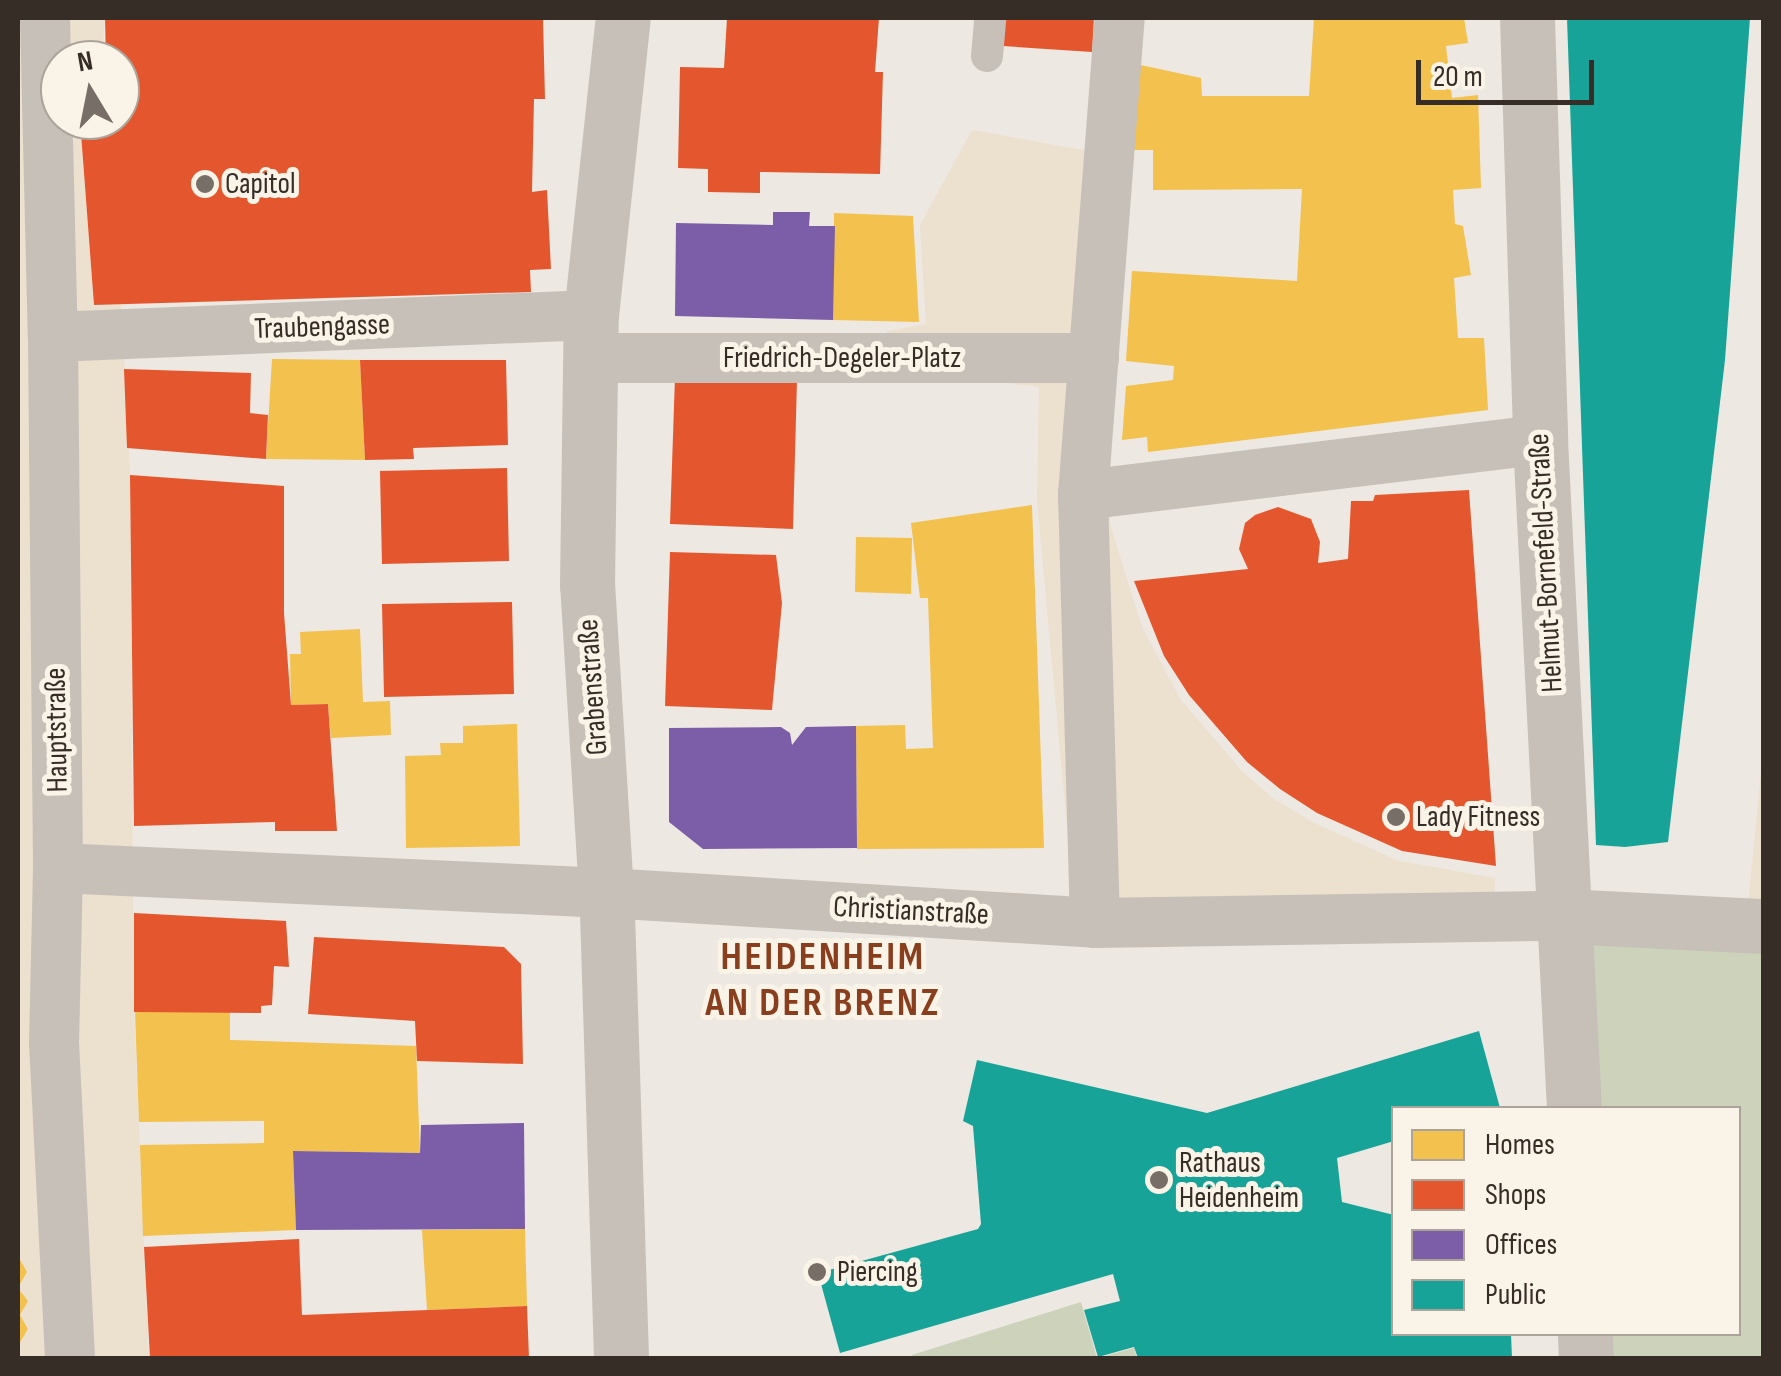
<!DOCTYPE html>
<meta charset="utf-8">
<style>
body{margin:0}
#map{position:relative;width:1781px;height:1376px;overflow:hidden;background:#ede8e1;font-family:"Sofia Sans Condensed",sans-serif}
div>[style]{position:absolute}
.green>*{inset:0;background:#cdd3ba}
.plaza>*{inset:0;background:#ece1cf}
.homes>*{inset:0;background:#f2c14e}
.shops>*{inset:0;background:#e4572e}
.offices>*{inset:0;background:#7b5ea7}
.public>*{inset:0;background:#17a398}
.service>*{height:32px;margin:-16px;padding:0 16px;transform-origin:16px;border-radius:16px;background:#c6c0b9}
.pedestrian>*{height:50px;margin:-25px;padding:0 25px;transform-origin:25px;border-radius:25px;background:#c6c0b9}
.minor>*{height:55px;margin:-27.5px;padding:0 27.5px;transform-origin:27.5px;border-radius:27.5px;background:#c6c0b9}
.dots>*{width:28px;height:28px;translate:-50% -50%;box-sizing:border-box;border:5px solid #faf3e7;border-radius:50%}
span{translate:-50% -50%;white-space:nowrap;text-align:center;line-height:1.15;-webkit-text-stroke:10px #faf3e7;paint-order:stroke}
.poi-label{font-size:30px;color:#372d27}
.left{translate:0 -50%;text-align:left}
.street-label{font-size:30px;color:#372d27}
.district-label{font-size:40px;color:#893e1d;font-weight:700;letter-spacing:2.5px}
.frame{position:absolute;inset:0;border:20px solid #372d27;pointer-events:none}
.legend{position:absolute;left:1391px;top:1106px;width:350px;height:230px;box-sizing:border-box;background:#faf3e7;border:2px solid #aca49a;margin:0;padding:12px 18px;list-style:none;font-size:30px;color:#372d27}
.legend li{display:flex;align-items:center;gap:20px;height:50px}
.legend b{width:50px;border:2px solid #aca49a}
.north{position:absolute;left:40px;top:40px;width:100px;height:100px;box-sizing:border-box;background:#faf3e7;border:2px solid #aca49a;border-radius:50%;rotate:350deg;font-size:28px;font-weight:700;line-height:40px;text-align:center;color:#372d27}
.north::after{content:'';display:block;margin:auto;width:35px;height:45px;background:#776e68;clip-path:polygon(50% 0,100% 100%,50% 72%,0 100%)}
.scale{position:absolute;left:1416px;top:60px;width:178px;height:45px;box-sizing:border-box;border:5px solid #372d27;border-top:0;padding-left:12px;font-size:30px;line-height:35px;white-space:nowrap;color:#372d27;-webkit-text-stroke:8px #faf3e7;paint-order:stroke}
</style>
<div id="map">
<div class="green">
<div style="clip-path:polygon(1570px 942px,1763px 943px,1763px 1358px,1586px 1358px,1585px 1334px,1738px 1334px,1738px 1108px,1576px 1108px)"></div>
<div style="clip-path:polygon(1081px 1302px,1097px 1358px,1134px 1348px,1137px 1358px,913px 1358px,912px 1355px)"></div>
</div>
<div class="plaza">
<div style="clip-path:polygon(18px 18px,105px 18px,102px 60px,60px 60px,60px 120px,80px 120px,94px 306px,121px 305px,130px 473px,134px 1012px,149px 1358px,18px 1358px,18px 1347px,29px 1329px,20px 1315px,28px 1301px,19px 1288px,27px 1272px,18px 1256px)"></div>
<div style="clip-path:polygon(972px 130px,1117px 156px,1110px 524px,1142px 627px,1181px 700px,1241px 770px,1273px 798px,1314px 823px,1399px 861px,1495px 878px,1494px 914px,1075px 915px,1037px 500px,1039px 387px,887px 367px,887px 331px,926px 324px,920px 225px)"></div>
<div style="clip-path:polygon(1763px 752px,1763px 926px,1746px 925px)"></div>
</div>
<div class="homes">
<div style="clip-path:polygon(1314px 18px,1464px 18px,1468px 43px,1446px 46px,1452px 98px,1478px 95px,1481px 188px,1453px 190px,1455px 224px,1463px 226px,1471px 275px,1454px 278px,1458px 338px,1484px 338px,1488px 410px,1148px 452px,1147px 437px,1122px 440px,1126px 386px,1173px 380px,1174px 366px,1126px 361px,1132px 271px,1297px 281px,1302px 189px,1153px 190px,1153px 150px,1118px 150px,1136px 64px,1201px 78px,1202px 96px,1309px 96px)"></div>
<div style="clip-path:polygon(834px 213px,913px 216px,919px 322px,833px 320px)"></div>
<div style="clip-path:polygon(272px 359px,360px 360px,365px 460px,266px 459px)"></div>
<div style="clip-path:polygon(1032px 505px,1044px 848px,857px 849px,856px 726px,905px 725px,906px 749px,933px 748px,928px 598px,920px 598px,911px 523px)"></div>
<div style="clip-path:polygon(856px 537px,912px 538px,911px 594px,855px 592px)"></div>
<div style="clip-path:polygon(360px 629px,363px 702px,390px 701px,391px 735px,331px 738px,328px 704px,291px 705px,290px 654px,301px 654px,300px 632px)"></div>
<div style="clip-path:polygon(517px 724px,520px 846px,406px 848px,405px 756px,441px 755px,440px 743px,463px 743px,463px 726px)"></div>
<div style="clip-path:polygon(135px 1012px,230px 1012px,230px 1040px,416px 1046px,420px 1153px,293px 1151px,296px 1230px,143px 1236px,140px 1145px,264px 1143px,264px 1121px,139px 1122px)"></div>
<div style="clip-path:polygon(525px 1229px,527px 1306px,427px 1310px,422px 1230px)"></div>
<div style="clip-path:polygon(18px 1256px,27px 1272px,18px 1288px,28px 1301px,20px 1315px,28px 1329px,18px 1346px)"></div>
</div>
<div class="shops">
<div style="clip-path:polygon(105px 18px,543px 18px,545px 99px,534px 99px,532px 192px,547px 190px,551px 269px,530px 270px,531px 292px,94px 305px,80px 120px,120px 120px,120px 60px,106px 60px)"></div>
<div style="clip-path:polygon(727px 18px,879px 18px,875px 72px,883px 72px,880px 174px,760px 172px,760px 193px,708px 192px,708px 169px,678px 168px,680px 67px,724px 68px)"></div>
<div style="clip-path:polygon(1005px 18px,1094px 18px,1092px 52px,1003px 46px)"></div>
<div style="clip-path:polygon(360px 360px,506px 360px,508px 445px,413px 448px,414px 459px,365px 460px)"></div>
<div style="clip-path:polygon(124px 369px,251px 373px,250px 413px,268px 415px,266px 459px,127px 448px)"></div>
<div style="clip-path:polygon(675px 377px,797px 380px,793px 529px,670px 524px)"></div>
<div style="clip-path:polygon(507px 468px,509px 561px,382px 564px,380px 471px)"></div>
<div style="clip-path:polygon(130px 475px,284px 486px,284px 613px,291px 705px,328px 704px,337px 831px,275px 831px,275px 822px,134px 826px)"></div>
<div style="clip-path:polygon(1469px 490px,1496px 866px,1402px 851px,1317px 813px,1280px 789px,1247px 762px,1189px 695px,1164px 656px,1134px 581px,1248px 569px,1239px 549px,1245px 523px,1255px 515px,1278px 507px,1311px 519px,1320px 542px,1318px 563px,1348px 559px,1351px 501px,1373px 501px,1375px 495px)"></div>
<div style="clip-path:polygon(670px 552px,776px 555px,782px 603px,772px 710px,665px 706px)"></div>
<div style="clip-path:polygon(512px 602px,514px 694px,384px 697px,382px 604px)"></div>
<div style="clip-path:polygon(134px 913px,286px 921px,289px 967px,274px 966px,272px 1005px,261px 1006px,261px 1013px,134px 1012px)"></div>
<div style="clip-path:polygon(314px 937px,504px 947px,521px 964px,523px 1064px,417px 1061px,415px 1021px,308px 1014px)"></div>
<div style="clip-path:polygon(299px 1239px,302px 1315px,527px 1306px,529px 1358px,150px 1358px,144px 1247px)"></div>
</div>
<div class="offices">
<div style="clip-path:polygon(773px 212px,810px 212px,809px 226px,835px 226px,833px 320px,675px 316px,676px 223px,773px 225px)"></div>
<div style="clip-path:polygon(856px 726px,857px 848px,703px 849px,669px 822px,669px 728px,781px 727px,790px 733px,792px 745px,806px 727px)"></div>
<div style="clip-path:polygon(524px 1123px,525px 1229px,296px 1230px,293px 1151px,420px 1153px,421px 1125px)"></div>
</div>
<div class="public">
<div style="clip-path:polygon(1567px 18px,1750px 18px,1725px 360px,1668px 842px,1625px 847px,1596px 845px)"></div>
<div style="clip-path:polygon(1479px 1031px,1500px 1108px,1394px 1108px,1394px 1141px,1337px 1158px,1342px 1202px,1394px 1215px,1394px 1334px,1511px 1334px,1512px 1358px,1138px 1358px,1134px 1347px,1098px 1357px,1084px 1310px,1120px 1301px,1113px 1274px,840px 1353px,818px 1273px,978px 1229px,981px 1224px,973px 1126px,963px 1121px,977px 1060px,1207px 1113px)"></div>
</div>
<div class="service">
<div style="left:987px;top:56px;width:38px;rotate:-85deg"></div>
</div>
<div class="pedestrian">
<div style="left:45px;top:18px;width:319px;rotate:88.6deg"></div>
<div style="left:53px;top:337px;width:531px;rotate:89.46deg"></div>
<div style="left:58px;top:868px;width:174px;rotate:91.3deg"></div>
<div style="left:54px;top:1042px;width:316px;rotate:87.1deg"></div>
<div style="left:53px;top:337px;width:538px;rotate:-2.34deg"></div>
<div style="left:590px;top:358px;width:504px"></div>
<div style="left:1083px;top:495px;width:460px;rotate:-6.9deg"></div>
<div style="left:58px;top:868px;width:549px;rotate:2.61deg"></div>
<div style="left:606px;top:893px;width:490px;rotate:3.5deg"></div>
<div style="left:1095px;top:923px;width:469px;rotate:-0.9deg"></div>
<div style="left:1095px;top:923px;width:428px;rotate:-91.6deg"></div>
<div style="left:1083px;top:495px;width:478px;rotate:-85.6deg"></div>
</div>
<div class="minor">
<div style="left:1527px;top:18px;width:422px;rotate:88.2deg"></div>
<div style="left:1540px;top:440px;width:669px;rotate:87.09deg"></div>
<div style="left:1564px;top:916px;width:200px;rotate:2.9deg"></div>
<div style="left:1585px;top:1334px;width:24px;rotate:88deg"></div>
<div style="left:621px;top:1358px;width:465px;rotate:-91.8deg"></div>
<div style="left:606px;top:893px;width:309px;rotate:-93.5deg"></div>
<div style="left:587px;top:585px;width:270px;rotate:-89.2deg"></div>
<div style="left:591px;top:315px;width:299px;rotate:-83.9deg"></div>
</div>
<div class="dots">
<div style="left:205px;top:184px;background:#776e68"></div>
<div style="left:1396px;top:817px;background:#776e68"></div>
<div style="left:1159px;top:1180px;background:#776e68"></div>
<div style="left:817px;top:1272px;background:#776e68"></div>
</div>
<div class="poi-label">
<span class="left" style="left:225px;top:184px">Capitol</span>
<span class="left" style="left:1416px;top:817px">Lady Fitness</span>
<span class="left" style="left:1179px;top:1180px">Rathaus<br>Heidenheim</span>
<span class="left" style="left:837px;top:1272px">Piercing</span>
</div>
<div class="street-label">
<span style="left:322px;top:327px;rotate:-2deg">Traubengasse</span>
<span style="left:842px;top:358px">Friedrich-Degeler-Platz</span>
<span style="left:1546px;top:563px;rotate:-93deg">Helmut-Bornefeld-Straße</span>
<span style="left:593px;top:687px;rotate:-94deg">Grabenstraße</span>
<span style="left:57px;top:730px;rotate:-91deg">Hauptstraße</span>
<span style="left:911px;top:911px;rotate:3deg">Christianstraße</span>
</div>
<div class="district-label">
<span style="left:823px;top:980px">HEIDENHEIM<br>AN DER BRENZ</span>
</div>
<div class="frame"></div>
<ul class="legend">
<li><b style="height:28px;background:#f2c14e"></b>Homes</li>
<li><b style="height:28px;background:#e4572e"></b>Shops</li>
<li><b style="height:28px;background:#7b5ea7"></b>Offices</li>
<li><b style="height:28px;background:#17a398"></b>Public</li>
</ul>
<div class="north">N</div>
<div class="scale">20 m</div>
</div>
